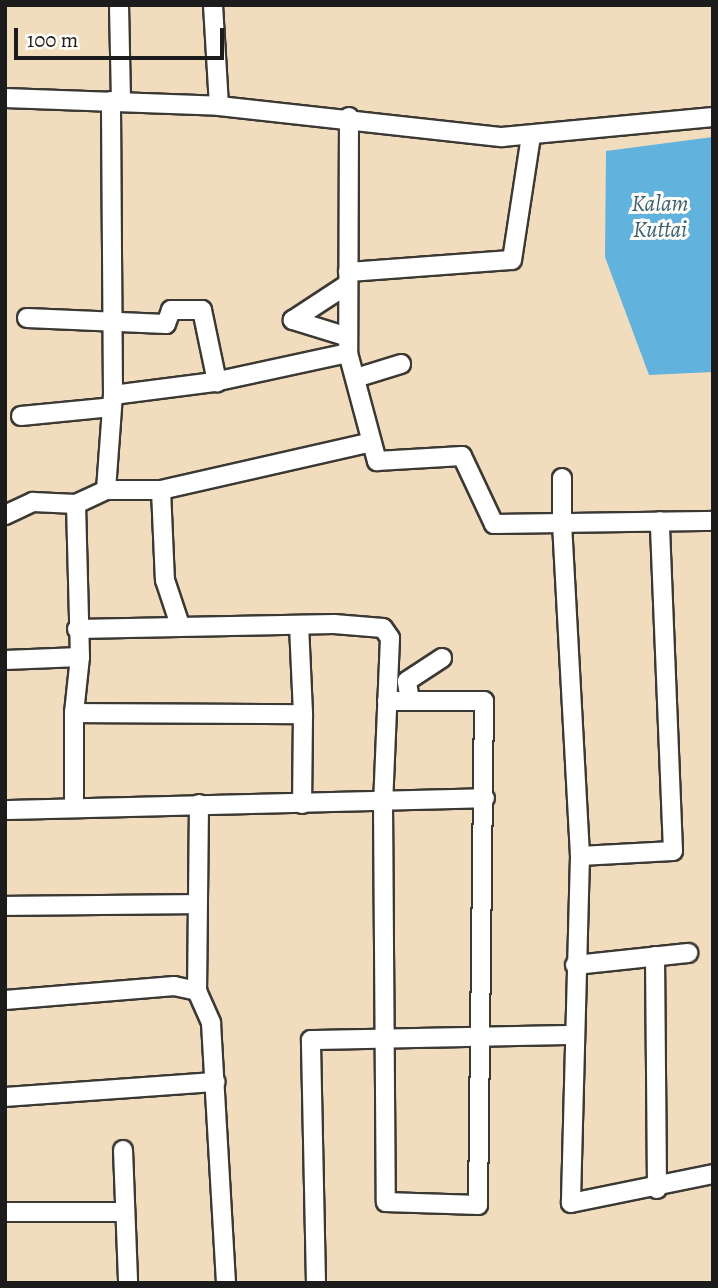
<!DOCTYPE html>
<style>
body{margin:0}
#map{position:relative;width:718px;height:1288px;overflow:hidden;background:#f1ddbd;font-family:Alegreya,serif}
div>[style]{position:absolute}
.water>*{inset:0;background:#61b2dc}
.roads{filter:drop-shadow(2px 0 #3c3934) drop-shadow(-2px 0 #3c3934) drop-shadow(0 2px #3c3934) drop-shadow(0 -2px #3c3934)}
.minor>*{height:18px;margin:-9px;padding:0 9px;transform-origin:9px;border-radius:9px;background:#fff}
span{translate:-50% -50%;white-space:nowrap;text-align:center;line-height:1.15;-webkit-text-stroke:6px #fdfcf7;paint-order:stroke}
.water-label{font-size:23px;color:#3b6072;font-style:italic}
.frame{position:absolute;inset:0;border:7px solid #1c1c1c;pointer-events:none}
.scale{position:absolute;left:14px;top:28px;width:210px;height:32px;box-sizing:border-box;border:4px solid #1c1c1c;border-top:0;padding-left:9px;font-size:21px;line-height:24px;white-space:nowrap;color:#1c1c1c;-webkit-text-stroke:5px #fdfcf7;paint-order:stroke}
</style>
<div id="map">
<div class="water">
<div style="clip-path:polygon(713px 137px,713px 372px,649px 375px,605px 257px,606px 151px)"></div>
</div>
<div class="roads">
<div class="minor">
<div style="left:119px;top:5px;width:96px;rotate:88.8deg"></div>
<div style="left:213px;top:5px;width:101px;rotate:86.6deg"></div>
<div style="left:5px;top:98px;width:214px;rotate:2.1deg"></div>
<div style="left:219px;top:106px;width:285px;rotate:6.3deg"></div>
<div style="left:502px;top:137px;width:212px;rotate:-5.4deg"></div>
<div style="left:349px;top:117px;width:236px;rotate:90.2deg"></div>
<div style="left:348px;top:353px;width:112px;rotate:75deg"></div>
<div style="left:377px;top:461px;width:85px;rotate:-3.4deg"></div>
<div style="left:462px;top:456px;width:75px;rotate:64.8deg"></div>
<div style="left:494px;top:524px;width:68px;rotate:-0.8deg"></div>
<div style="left:562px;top:523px;width:333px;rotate:86.9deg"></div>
<div style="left:580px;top:856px;width:347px;rotate:91.5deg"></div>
<div style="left:571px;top:1203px;width:145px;rotate:-11.5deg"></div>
<div style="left:348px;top:272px;width:164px;rotate:-4.2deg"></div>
<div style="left:512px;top:260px;width:125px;rotate:-81.3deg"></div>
<div style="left:27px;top:318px;width:139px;rotate:2.5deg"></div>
<div style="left:166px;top:324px;width:15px;rotate:-70deg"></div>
<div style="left:171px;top:310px;width:31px"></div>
<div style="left:202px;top:310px;width:74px;rotate:78.2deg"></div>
<div style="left:348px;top:337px;width:58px;rotate:-162.8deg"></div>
<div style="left:293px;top:320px;width:66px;rotate:-33.2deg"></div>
<div style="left:359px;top:377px;width:44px;rotate:-17.2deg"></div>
<div style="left:113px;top:395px;width:102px;rotate:-7.3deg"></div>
<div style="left:214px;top:382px;width:137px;rotate:-12.2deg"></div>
<div style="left:21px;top:416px;width:91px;rotate:-5.6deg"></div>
<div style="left:562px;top:478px;width:45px;rotate:90deg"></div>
<div style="left:562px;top:523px;width:151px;rotate:-0.8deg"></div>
<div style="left:106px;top:490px;width:95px;rotate:-85.8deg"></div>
<div style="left:113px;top:395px;width:294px;rotate:-90.4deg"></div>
<div style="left:161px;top:490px;width:90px;rotate:87.5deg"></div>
<div style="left:165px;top:580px;width:47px;rotate:71.6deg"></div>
<div style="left:5px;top:515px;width:31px;rotate:-25deg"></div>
<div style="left:33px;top:502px;width:43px;rotate:2.7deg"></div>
<div style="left:299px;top:625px;width:89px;rotate:87.4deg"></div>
<div style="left:77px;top:629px;width:257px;rotate:-1.1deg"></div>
<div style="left:334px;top:624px;width:49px;rotate:4.7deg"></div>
<div style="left:383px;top:628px;width:12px;rotate:55deg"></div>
<div style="left:390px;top:638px;width:166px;rotate:92.4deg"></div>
<div style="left:383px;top:804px;width:398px;rotate:89.6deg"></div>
<div style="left:386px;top:1202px;width:92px;rotate:1.9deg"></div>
<div style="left:478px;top:1205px;width:504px;rotate:-89.32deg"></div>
<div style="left:484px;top:701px;width:97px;rotate:180deg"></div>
<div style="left:5px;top:660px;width:75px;rotate:-2.3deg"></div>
<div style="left:410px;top:701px;width:20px;rotate:-99deg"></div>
<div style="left:407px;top:681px;width:42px;rotate:-33.3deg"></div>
<div style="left:74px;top:713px;width:56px;rotate:-83.9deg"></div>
<div style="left:80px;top:657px;width:153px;rotate:-91.5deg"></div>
<div style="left:76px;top:504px;width:33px;rotate:-25deg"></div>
<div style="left:106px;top:490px;width:55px"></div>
<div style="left:161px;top:490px;width:212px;rotate:-12.8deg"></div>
<div style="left:199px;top:804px;width:187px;rotate:90.6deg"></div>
<div style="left:197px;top:991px;width:35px;rotate:66deg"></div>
<div style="left:211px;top:1023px;width:260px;rotate:86.7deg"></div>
<div style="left:74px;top:808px;width:95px;rotate:-90deg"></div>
<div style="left:74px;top:713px;width:229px;rotate:0.3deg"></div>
<div style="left:303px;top:714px;width:90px;rotate:90.6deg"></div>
<div style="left:5px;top:810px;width:480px;rotate:-1.4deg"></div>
<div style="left:580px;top:856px;width:93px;rotate:-3.1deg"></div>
<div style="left:673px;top:851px;width:330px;rotate:-92.3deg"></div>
<div style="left:5px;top:906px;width:190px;rotate:-0.6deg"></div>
<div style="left:655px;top:956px;width:233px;rotate:89.5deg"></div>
<div style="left:575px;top:965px;width:114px;rotate:-6.1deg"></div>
<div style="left:5px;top:1000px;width:170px;rotate:-4.7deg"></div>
<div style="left:174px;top:986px;width:24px;rotate:12deg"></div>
<div style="left:5px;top:1097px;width:211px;rotate:-4.1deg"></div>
<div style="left:123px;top:1150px;width:133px;rotate:87.8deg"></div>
<div style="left:5px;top:1212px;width:120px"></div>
<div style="left:316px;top:1283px;width:243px;rotate:-91.2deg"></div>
<div style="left:311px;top:1040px;width:260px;rotate:-1.1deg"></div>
</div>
</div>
<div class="water-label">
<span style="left:660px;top:217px">Kalam<br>Kuttai</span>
</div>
<div class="frame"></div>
<div class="scale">100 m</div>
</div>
